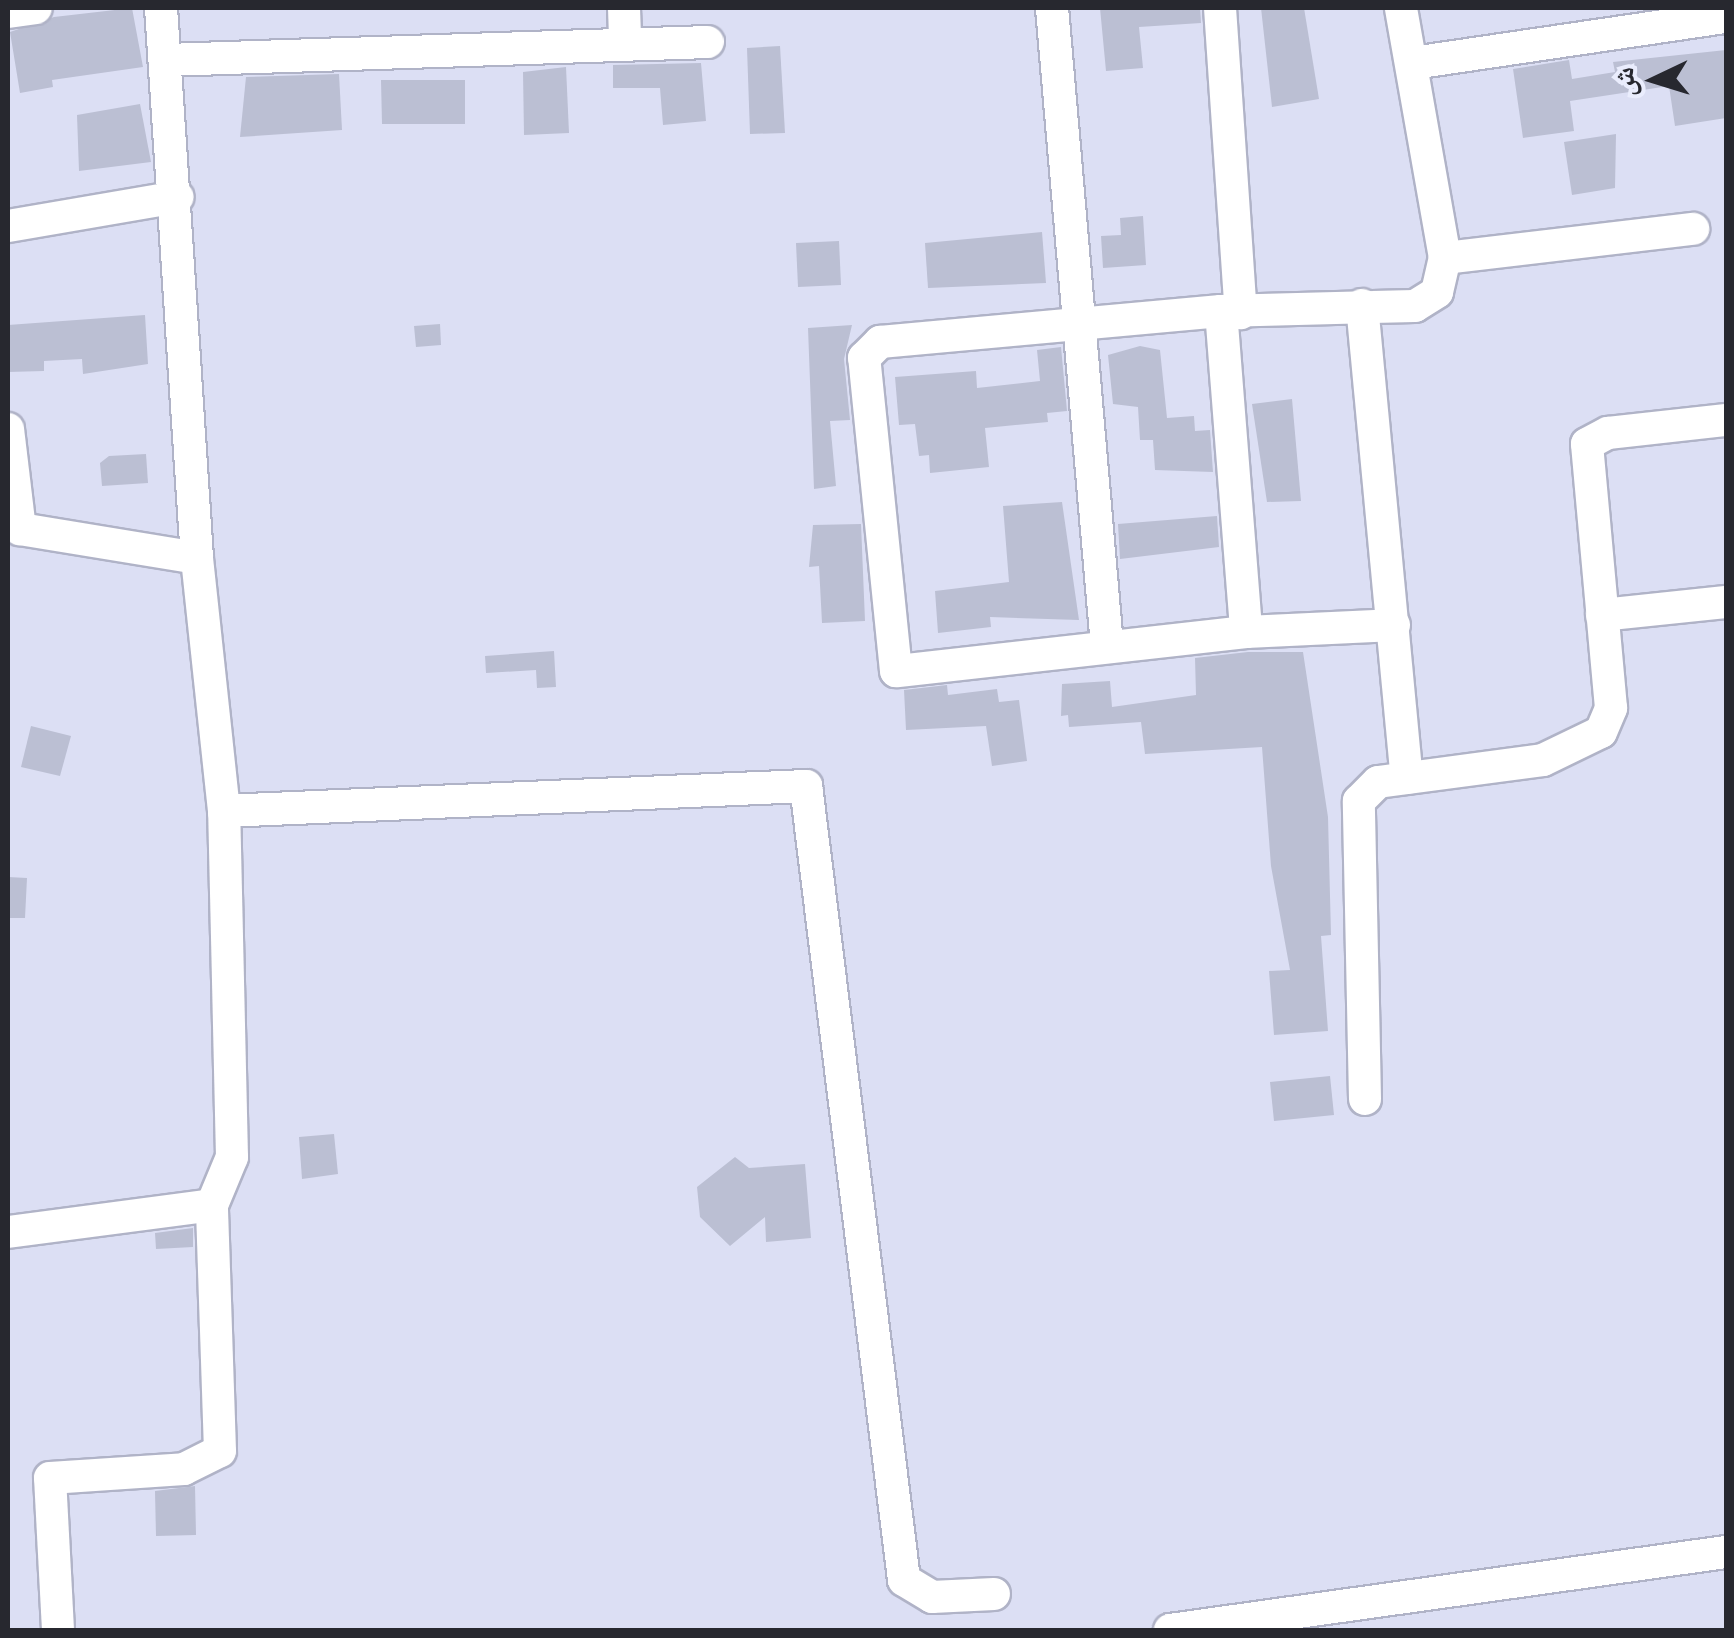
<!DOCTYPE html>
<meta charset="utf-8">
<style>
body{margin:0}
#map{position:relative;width:1734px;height:1638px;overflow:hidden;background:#dcdff4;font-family:"Space Grotesk","Noto Naskh Arabic",sans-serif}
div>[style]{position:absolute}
.building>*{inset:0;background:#bbbfd3}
.roads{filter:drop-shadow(2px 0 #b0b3c7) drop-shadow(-2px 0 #b0b3c7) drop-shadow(0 2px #b0b3c7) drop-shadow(0 -2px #b0b3c7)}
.minor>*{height:32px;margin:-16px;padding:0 16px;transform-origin:16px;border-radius:16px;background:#fff}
span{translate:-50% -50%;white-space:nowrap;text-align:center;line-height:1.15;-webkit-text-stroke:8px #eaedfd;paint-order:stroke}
.frame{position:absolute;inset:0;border:10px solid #27282f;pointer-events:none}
.north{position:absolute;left:1604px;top:30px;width:100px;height:100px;-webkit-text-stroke:8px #eaedfd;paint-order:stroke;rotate:266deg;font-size:28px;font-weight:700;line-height:40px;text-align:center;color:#27282f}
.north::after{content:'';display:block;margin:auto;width:35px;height:45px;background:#27282f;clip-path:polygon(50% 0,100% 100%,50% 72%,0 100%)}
</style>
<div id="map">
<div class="building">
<div style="clip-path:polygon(132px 8px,143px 67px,52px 80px,53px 87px,20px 93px,10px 32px,54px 17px)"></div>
<div style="clip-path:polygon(1100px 8px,1200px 8px,1201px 23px,1139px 27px,1143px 68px,1106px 71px)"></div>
<div style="clip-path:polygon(1261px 8px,1304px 8px,1319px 99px,1272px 107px)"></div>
<div style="clip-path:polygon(780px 46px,785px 133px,750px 134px,747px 48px)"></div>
<div style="clip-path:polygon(1726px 50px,1726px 118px,1675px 126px,1669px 86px,1570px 101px,1574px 131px,1523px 138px,1513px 69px,1569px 60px,1572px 79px,1615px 72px,1613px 62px)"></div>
<div style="clip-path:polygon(701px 63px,706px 121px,663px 125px,660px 88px,613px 88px,613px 65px)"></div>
<div style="clip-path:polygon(566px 67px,569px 133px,524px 135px,523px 72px)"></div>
<div style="clip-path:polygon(339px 74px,342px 130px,240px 137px,246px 77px)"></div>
<div style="clip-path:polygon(381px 80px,465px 80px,465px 124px,382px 124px)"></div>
<div style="clip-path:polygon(140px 104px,151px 162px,79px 171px,77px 115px)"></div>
<div style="clip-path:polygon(1616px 134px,1615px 188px,1572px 195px,1564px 142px)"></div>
<div style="clip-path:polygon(1143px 216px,1146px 265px,1103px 268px,1101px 236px,1121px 235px,1120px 218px)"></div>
<div style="clip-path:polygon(1042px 232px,1046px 283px,928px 288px,925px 243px)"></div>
<div style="clip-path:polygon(839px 241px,841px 285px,798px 287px,796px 243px)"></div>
<div style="clip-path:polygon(145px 315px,148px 364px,83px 374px,82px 359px,44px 361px,44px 371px,8px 372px,8px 325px)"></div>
<div style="clip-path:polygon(440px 324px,441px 345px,416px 347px,414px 326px)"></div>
<div style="clip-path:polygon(852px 325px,844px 359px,850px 420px,830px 421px,836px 486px,814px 489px,808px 328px)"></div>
<div style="clip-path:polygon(1140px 346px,1160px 350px,1167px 418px,1194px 416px,1195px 431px,1210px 430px,1213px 472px,1155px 470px,1153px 440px,1140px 440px,1138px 407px,1113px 404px,1108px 355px)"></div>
<div style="clip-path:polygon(1061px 347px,1067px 411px,1047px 413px,1048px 422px,985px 428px,989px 467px,930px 473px,929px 455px,919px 456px,915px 424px,899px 425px,895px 377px,976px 371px,977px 388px,1040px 381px,1037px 350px)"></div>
<div style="clip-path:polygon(1292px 399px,1301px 501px,1267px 502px,1252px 404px)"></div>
<div style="clip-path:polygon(146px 454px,148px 483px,102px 486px,100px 463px,109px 456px)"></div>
<div style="clip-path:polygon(1062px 502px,1079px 620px,990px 617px,991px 627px,938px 633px,935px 591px,1009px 582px,1003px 506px)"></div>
<div style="clip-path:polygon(1217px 516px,1219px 547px,1120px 559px,1118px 524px)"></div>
<div style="clip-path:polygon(861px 524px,865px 621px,822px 623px,819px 566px,809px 567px,813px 525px)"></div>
<div style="clip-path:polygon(554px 651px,556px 687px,537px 688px,536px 670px,486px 673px,485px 656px)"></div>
<div style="clip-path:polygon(1248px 652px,1303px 652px,1328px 817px,1331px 935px,1321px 936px,1328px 1031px,1274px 1035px,1269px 971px,1290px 970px,1271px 866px,1262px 747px,1145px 754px,1141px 722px,1069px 727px,1068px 715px,1061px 716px,1062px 684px,1110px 681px,1112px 707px,1196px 695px,1195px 658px)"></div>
<div style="clip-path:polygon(947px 685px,948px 695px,997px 689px,999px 702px,1019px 700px,1027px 761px,992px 766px,986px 726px,906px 730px,904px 690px)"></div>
<div style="clip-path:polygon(31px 726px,71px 736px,60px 776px,21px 767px)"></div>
<div style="clip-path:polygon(8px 877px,27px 878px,25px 918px,8px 918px)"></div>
<div style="clip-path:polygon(1330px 1076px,1334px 1115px,1274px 1121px,1270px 1082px)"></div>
<div style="clip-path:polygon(334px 1134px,338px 1174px,302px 1179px,299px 1137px)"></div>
<div style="clip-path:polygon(735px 1157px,749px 1168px,805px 1164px,811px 1238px,766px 1242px,765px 1217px,730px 1246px,700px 1217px,697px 1187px)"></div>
<div style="clip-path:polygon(193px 1228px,193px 1247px,156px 1249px,155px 1233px)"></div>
<div style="clip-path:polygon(195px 1486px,196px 1535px,156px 1536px,155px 1491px)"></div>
</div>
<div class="roads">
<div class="minor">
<div style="left:624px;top:8px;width:35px;rotate:88deg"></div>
<div style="left:1052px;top:8px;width:639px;rotate:85.07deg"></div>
<div style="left:1220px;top:8px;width:306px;rotate:86.1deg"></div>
<div style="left:8px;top:12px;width:28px;rotate:-8deg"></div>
<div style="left:166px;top:60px;width:542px;rotate:-1.9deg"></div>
<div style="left:1413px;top:63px;width:316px;rotate:-8.4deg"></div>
<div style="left:8px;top:226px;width:172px;rotate:-9.7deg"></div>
<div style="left:1445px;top:258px;width:250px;rotate:-6.7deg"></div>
<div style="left:1362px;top:305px;width:475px;rotate:84.6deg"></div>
<div style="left:1221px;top:311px;width:322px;rotate:85.5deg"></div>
<div style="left:8px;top:429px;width:101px;rotate:83.2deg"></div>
<div style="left:20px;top:529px;width:179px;rotate:9.3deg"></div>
<div style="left:1602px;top:615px;width:125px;rotate:-6deg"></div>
<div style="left:1394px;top:625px;width:148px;rotate:177.3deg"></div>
<div style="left:1246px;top:632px;width:352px;rotate:173.6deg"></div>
<div style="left:896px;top:671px;width:315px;rotate:-95.8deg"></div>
<div style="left:864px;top:358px;width:23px;rotate:-45deg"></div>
<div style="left:880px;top:342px;width:342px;rotate:-5.2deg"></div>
<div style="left:1221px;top:311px;width:194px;rotate:-1.5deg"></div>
<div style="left:1415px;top:306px;width:26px;rotate:-32deg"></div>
<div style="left:1437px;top:292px;width:35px;rotate:-77deg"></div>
<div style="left:1445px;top:258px;width:254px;rotate:-100deg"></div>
<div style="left:224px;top:811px;width:583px;rotate:-2.46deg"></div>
<div style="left:806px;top:786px;width:800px;rotate:82.96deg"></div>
<div style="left:904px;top:1580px;width:33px;rotate:31deg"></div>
<div style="left:932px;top:1597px;width:62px;rotate:-2.8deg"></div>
<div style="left:1365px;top:1099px;width:298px;rotate:-91.2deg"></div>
<div style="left:1359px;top:801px;width:27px;rotate:-45deg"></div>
<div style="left:1378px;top:782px;width:166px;rotate:-7.6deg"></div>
<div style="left:1543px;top:760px;width:64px;rotate:-25.8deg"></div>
<div style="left:1601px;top:732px;width:26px;rotate:-67deg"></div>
<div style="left:1611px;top:708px;width:265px;rotate:-95.2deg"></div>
<div style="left:1587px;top:444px;width:24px;rotate:-28deg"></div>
<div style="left:1608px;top:433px;width:119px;rotate:-6.3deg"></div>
<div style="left:8px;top:1232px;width:206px;rotate:-7.5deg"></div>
<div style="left:212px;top:1205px;width:52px;rotate:-67.4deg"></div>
<div style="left:232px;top:1157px;width:346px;rotate:-91.3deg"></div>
<div style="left:224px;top:811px;width:254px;rotate:-96.1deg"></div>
<div style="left:197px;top:558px;width:551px;rotate:-93.74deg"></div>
<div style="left:58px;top:1630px;width:152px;rotate:-93deg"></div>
<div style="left:50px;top:1478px;width:134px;rotate:-3.8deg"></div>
<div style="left:184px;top:1469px;width:40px;rotate:-26.6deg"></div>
<div style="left:220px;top:1451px;width:246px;rotate:-91.9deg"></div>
<div style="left:1170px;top:1630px;width:561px;rotate:-7.99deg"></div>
</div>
</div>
<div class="frame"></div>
<div class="north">ش</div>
</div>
